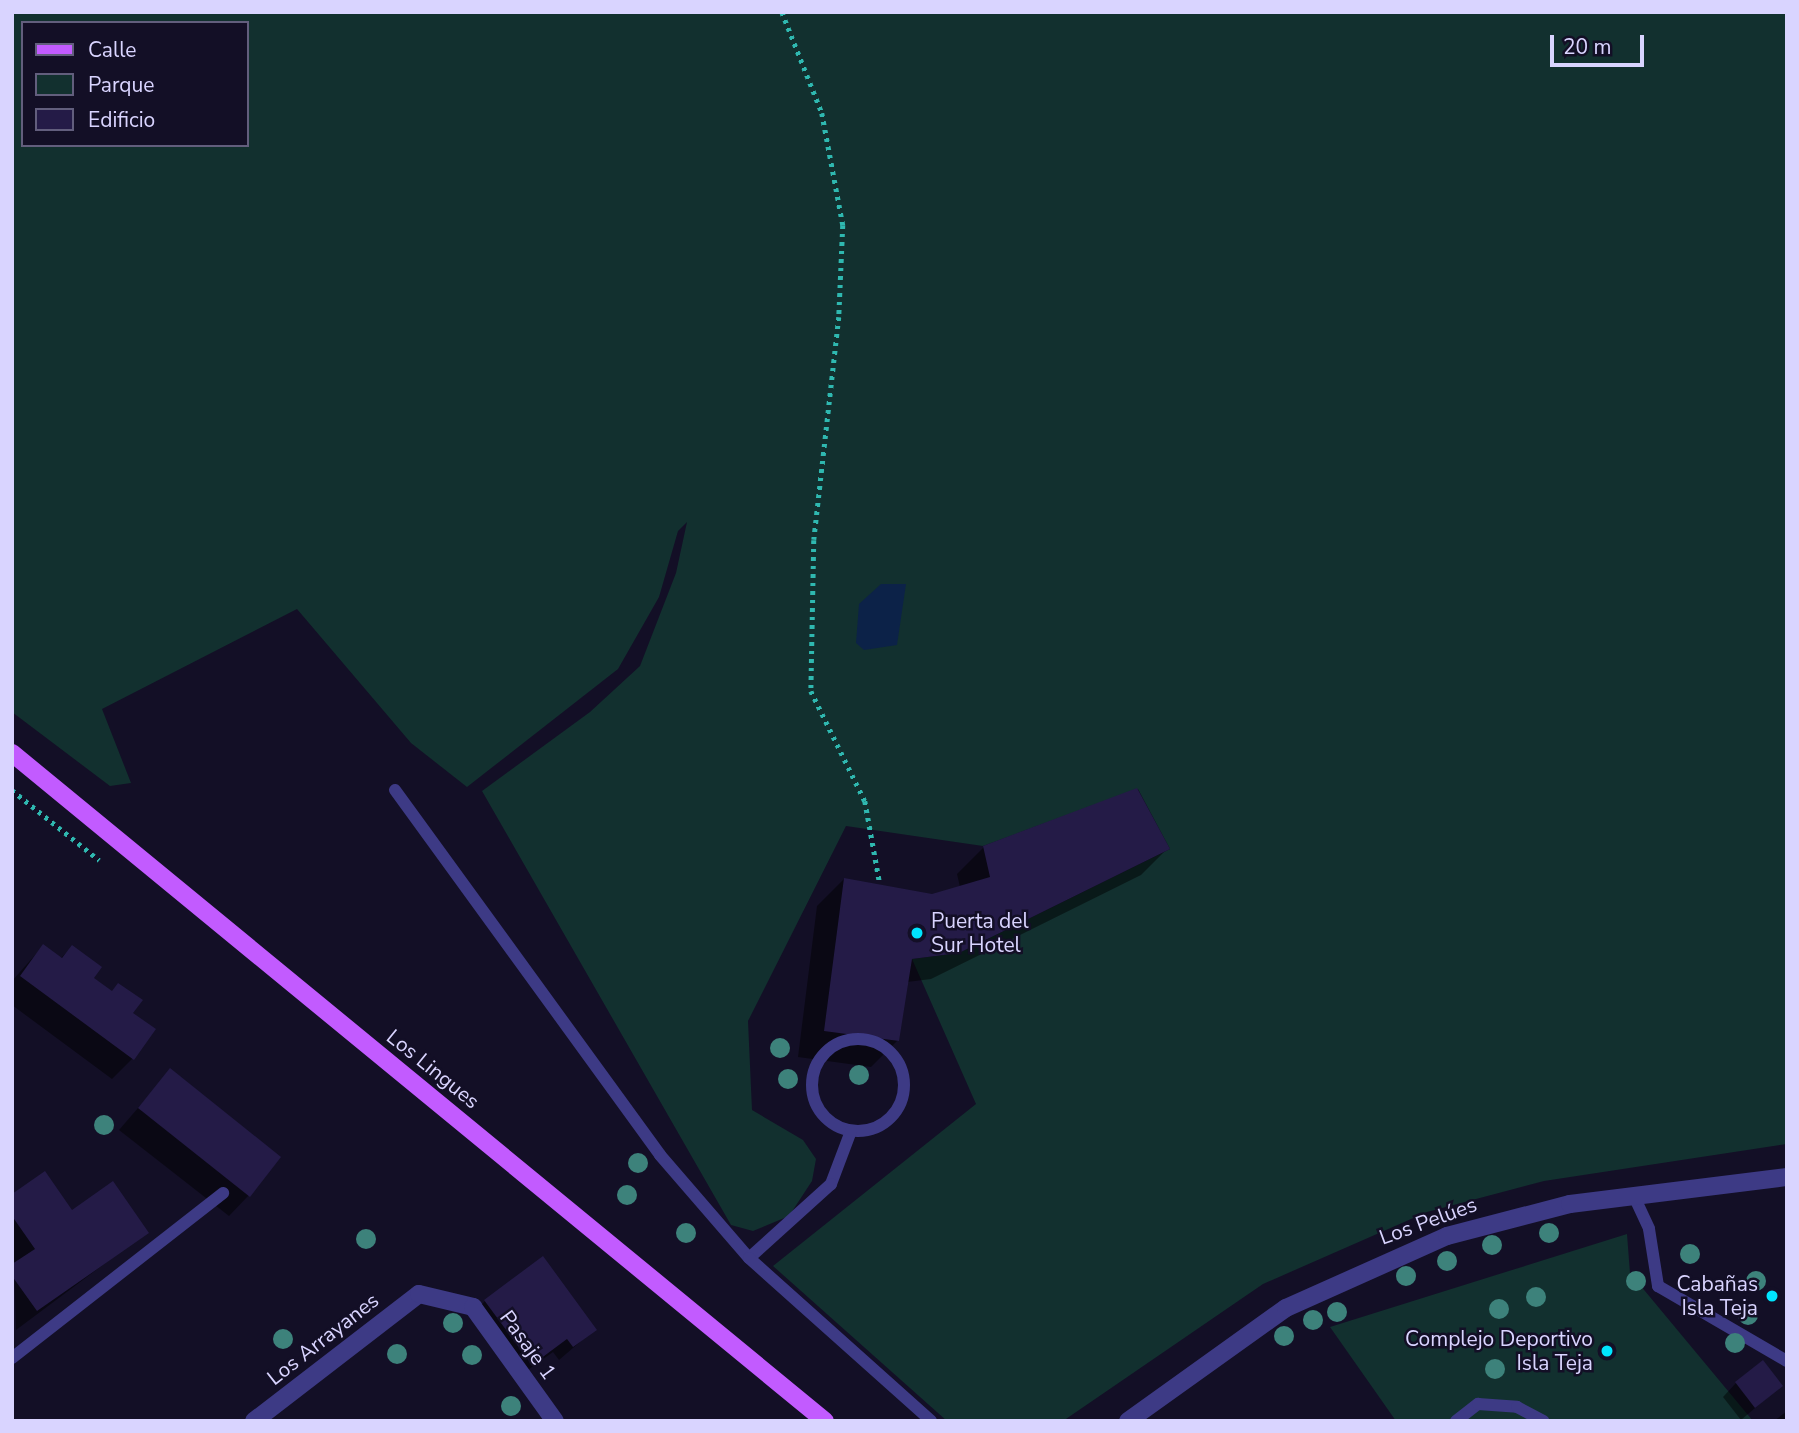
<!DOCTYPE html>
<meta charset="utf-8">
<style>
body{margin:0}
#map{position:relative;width:1799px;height:1433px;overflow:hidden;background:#130f26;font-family:"Nunito Sans",sans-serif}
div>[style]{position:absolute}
.green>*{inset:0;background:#12302f}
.water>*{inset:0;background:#0c2248}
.shadow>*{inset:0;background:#0007}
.building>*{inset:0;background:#241b47}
.path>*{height:4.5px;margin-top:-2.25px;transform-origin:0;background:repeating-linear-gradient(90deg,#2fb8b0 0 3.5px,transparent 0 8.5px)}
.service>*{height:12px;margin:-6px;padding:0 6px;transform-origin:6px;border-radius:6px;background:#3d3a85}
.service>.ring{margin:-6px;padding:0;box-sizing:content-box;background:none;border:12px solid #3d3a85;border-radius:50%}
.minor>*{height:18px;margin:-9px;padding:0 9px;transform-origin:9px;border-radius:9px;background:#3d3a85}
.primary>*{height:18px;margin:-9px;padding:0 9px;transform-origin:9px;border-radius:9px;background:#c25bff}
.trees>*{width:20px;height:20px;margin:-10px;border-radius:50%;background:#3d827b}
.dots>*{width:19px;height:19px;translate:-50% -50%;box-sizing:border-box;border:4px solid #130f26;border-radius:50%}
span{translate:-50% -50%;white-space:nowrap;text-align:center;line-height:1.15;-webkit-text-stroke:5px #130f26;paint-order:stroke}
.poi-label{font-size:21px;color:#d9d4ff}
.left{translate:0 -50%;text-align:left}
.right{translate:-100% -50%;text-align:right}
.street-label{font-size:21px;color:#d9d4ff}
.frame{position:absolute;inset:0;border:14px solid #d9d4ff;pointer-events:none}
.legend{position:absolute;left:21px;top:21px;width:228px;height:126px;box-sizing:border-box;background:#130f26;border:2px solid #625e7d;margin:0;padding:9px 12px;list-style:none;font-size:21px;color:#d9d4ff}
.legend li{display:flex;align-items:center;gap:14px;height:35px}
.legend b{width:35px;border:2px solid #625e7d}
.scale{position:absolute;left:1550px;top:35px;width:94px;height:32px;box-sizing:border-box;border:4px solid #d9d4ff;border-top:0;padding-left:9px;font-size:21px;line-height:24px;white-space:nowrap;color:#d9d4ff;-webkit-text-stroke:5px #130f26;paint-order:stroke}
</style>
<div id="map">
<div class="green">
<div style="clip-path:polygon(evenodd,12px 12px,1787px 12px,1787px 1144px,1544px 1181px,1427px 1212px,1263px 1284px,1063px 1421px,947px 1421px,773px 1266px,976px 1104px,912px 959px,959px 953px,1170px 849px,1138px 789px,983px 846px,846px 826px,748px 1021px,752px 1110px,803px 1140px,816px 1159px,812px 1181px,789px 1216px,753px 1231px,731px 1225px,482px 791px,590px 712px,640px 666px,676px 573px,687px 522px,678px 531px,659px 597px,618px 669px,467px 787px,411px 743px,297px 609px,102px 709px,131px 783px,110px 786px,12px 712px,12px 12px,23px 23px,247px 23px,247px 145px,23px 145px,23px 23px)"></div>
<div style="clip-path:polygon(1627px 1234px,1630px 1273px,1753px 1421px,1396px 1421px,1330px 1327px)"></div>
</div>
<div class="water">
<div style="clip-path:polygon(881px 584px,906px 584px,897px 645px,864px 650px,856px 643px,859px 604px)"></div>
</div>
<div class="shadow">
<div style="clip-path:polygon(984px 847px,1168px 848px,1141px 875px,931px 979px,907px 982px,898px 1040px,871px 1067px,798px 1057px,817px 906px,844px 879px,932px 896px,960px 887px,957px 874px)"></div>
<div style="clip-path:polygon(43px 946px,60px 959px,72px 947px,92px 979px,131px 1014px,132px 1059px,112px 1079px,12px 1005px,12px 981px)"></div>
<div style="clip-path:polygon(170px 1071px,249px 1195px,229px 1216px,119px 1130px)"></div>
<div style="clip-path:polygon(12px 1196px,72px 1213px,147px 1232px,16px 1330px)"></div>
<div style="clip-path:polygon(485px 1301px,595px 1329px,559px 1360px,553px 1352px,518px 1377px,472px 1315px)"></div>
<div style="clip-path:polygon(1736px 1383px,1781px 1386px,1741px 1420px,1723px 1397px)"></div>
<div style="clip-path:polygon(1787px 1411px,1787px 1421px,1774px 1421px)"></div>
</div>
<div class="building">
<div style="clip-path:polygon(1137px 788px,1170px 849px,959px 953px,912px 959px,899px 1041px,824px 1031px,844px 878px,932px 894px,990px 877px,983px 846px)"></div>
<div style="clip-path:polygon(43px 944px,62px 958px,72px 945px,102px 967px,94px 978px,112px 991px,118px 983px,143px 1000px,133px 1013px,156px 1029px,134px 1060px,20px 976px)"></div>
<div style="clip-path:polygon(170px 1068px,281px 1157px,250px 1197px,138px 1108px)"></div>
<div style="clip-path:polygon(45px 1171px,72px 1210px,113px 1181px,149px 1233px,37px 1311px,12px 1276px,12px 1264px,35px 1249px,12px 1216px,12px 1194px)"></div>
<div style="clip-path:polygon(543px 1256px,597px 1330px,573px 1347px,567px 1339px,532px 1365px,484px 1300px)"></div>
<div style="clip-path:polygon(1763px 1360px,1783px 1386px,1755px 1408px,1735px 1382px)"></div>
</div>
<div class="path">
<div style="left:782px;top:12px;width:109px;rotate:68.4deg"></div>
<div style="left:822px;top:113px;width:114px;rotate:79.4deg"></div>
<div style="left:843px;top:225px;width:92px;rotate:92.5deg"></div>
<div style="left:839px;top:317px;width:224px;rotate:96.4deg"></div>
<div style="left:814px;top:540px;width:151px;rotate:91.1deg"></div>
<div style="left:811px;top:691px;width:123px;rotate:63.9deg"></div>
<div style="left:865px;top:801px;width:84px;rotate:79.8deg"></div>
<div style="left:12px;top:790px;width:112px;rotate:38.8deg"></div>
</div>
<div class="service">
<div style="left:395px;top:790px;width:451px;rotate:54deg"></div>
<div style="left:660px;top:1155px;width:136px;rotate:49.2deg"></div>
<div class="ring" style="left:812px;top:1039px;width:80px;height:80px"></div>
<div style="left:851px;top:1131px;width:57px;rotate:110.7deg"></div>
<div style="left:831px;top:1184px;width:110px;rotate:137.9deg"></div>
<div style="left:749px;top:1258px;width:244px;rotate:41.8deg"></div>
<div style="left:1633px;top:1194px;width:38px;rotate:65deg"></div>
<div style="left:1649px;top:1229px;width:58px;rotate:81deg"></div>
<div style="left:1658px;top:1286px;width:149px;rotate:30.2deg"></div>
<div style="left:12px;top:1358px;width:268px;rotate:-38deg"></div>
<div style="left:1456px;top:1421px;width:28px;rotate:-38deg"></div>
<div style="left:1478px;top:1404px;width:39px;rotate:4deg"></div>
<div style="left:1517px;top:1407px;width:30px;rotate:28deg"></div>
</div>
<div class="minor">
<div style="left:254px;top:1421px;width:208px;rotate:-37.6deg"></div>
<div style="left:419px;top:1294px;width:56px;rotate:13.5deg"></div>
<div style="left:473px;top:1307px;width:140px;rotate:54.3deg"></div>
<div style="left:1128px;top:1421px;width:194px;rotate:-35.6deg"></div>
<div style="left:1286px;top:1308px;width:176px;rotate:-24.1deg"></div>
<div style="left:1447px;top:1236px;width:127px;rotate:-14.6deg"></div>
<div style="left:1570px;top:1204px;width:219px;rotate:-7.1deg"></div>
</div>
<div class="primary">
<div style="left:12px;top:753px;width:1052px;rotate:39.41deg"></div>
</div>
<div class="trees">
<div style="left:780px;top:1048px"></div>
<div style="left:859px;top:1075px"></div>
<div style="left:788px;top:1079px"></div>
<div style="left:104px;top:1125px"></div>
<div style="left:638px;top:1163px"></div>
<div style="left:627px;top:1195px"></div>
<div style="left:686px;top:1233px"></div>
<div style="left:1549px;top:1233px"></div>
<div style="left:366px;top:1239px"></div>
<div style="left:1492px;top:1245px"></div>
<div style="left:1690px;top:1254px"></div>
<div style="left:1447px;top:1261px"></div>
<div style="left:1406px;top:1276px"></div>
<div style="left:1636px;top:1281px"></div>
<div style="left:1756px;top:1281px"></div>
<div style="left:1536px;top:1297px"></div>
<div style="left:1499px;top:1309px"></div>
<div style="left:1337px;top:1312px"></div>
<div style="left:1748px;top:1315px"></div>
<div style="left:1313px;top:1320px"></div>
<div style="left:453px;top:1323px"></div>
<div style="left:1284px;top:1336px"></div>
<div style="left:283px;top:1339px"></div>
<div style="left:1735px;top:1343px"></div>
<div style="left:397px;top:1354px"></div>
<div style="left:472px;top:1355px"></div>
<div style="left:1495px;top:1369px"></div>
<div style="left:511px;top:1406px"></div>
</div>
<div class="dots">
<div style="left:917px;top:933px;background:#00e5ff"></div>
<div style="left:1772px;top:1296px;background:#00e5ff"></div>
<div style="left:1607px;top:1351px;background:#00e5ff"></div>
</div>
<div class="poi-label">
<span class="left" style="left:931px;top:933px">Puerta del<br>Sur Hotel</span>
<span class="right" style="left:1758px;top:1296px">Cabañas<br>Isla Teja</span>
<span class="right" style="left:1593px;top:1351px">Complejo Deportivo<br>Isla Teja</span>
</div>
<div class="street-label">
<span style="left:433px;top:1069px;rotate:39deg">Los Lingues</span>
<span style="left:1428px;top:1221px;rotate:-20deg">Los Pelúes</span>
<span style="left:323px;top:1339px;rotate:-38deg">Los Arrayanes</span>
<span style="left:528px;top:1345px;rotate:54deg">Pasaje 1</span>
</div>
<div class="frame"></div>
<ul class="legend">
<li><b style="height:9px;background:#c25bff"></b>Calle</li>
<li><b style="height:19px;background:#12302f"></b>Parque</li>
<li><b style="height:19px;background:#241b47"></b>Edificio</li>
</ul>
<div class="scale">20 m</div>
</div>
